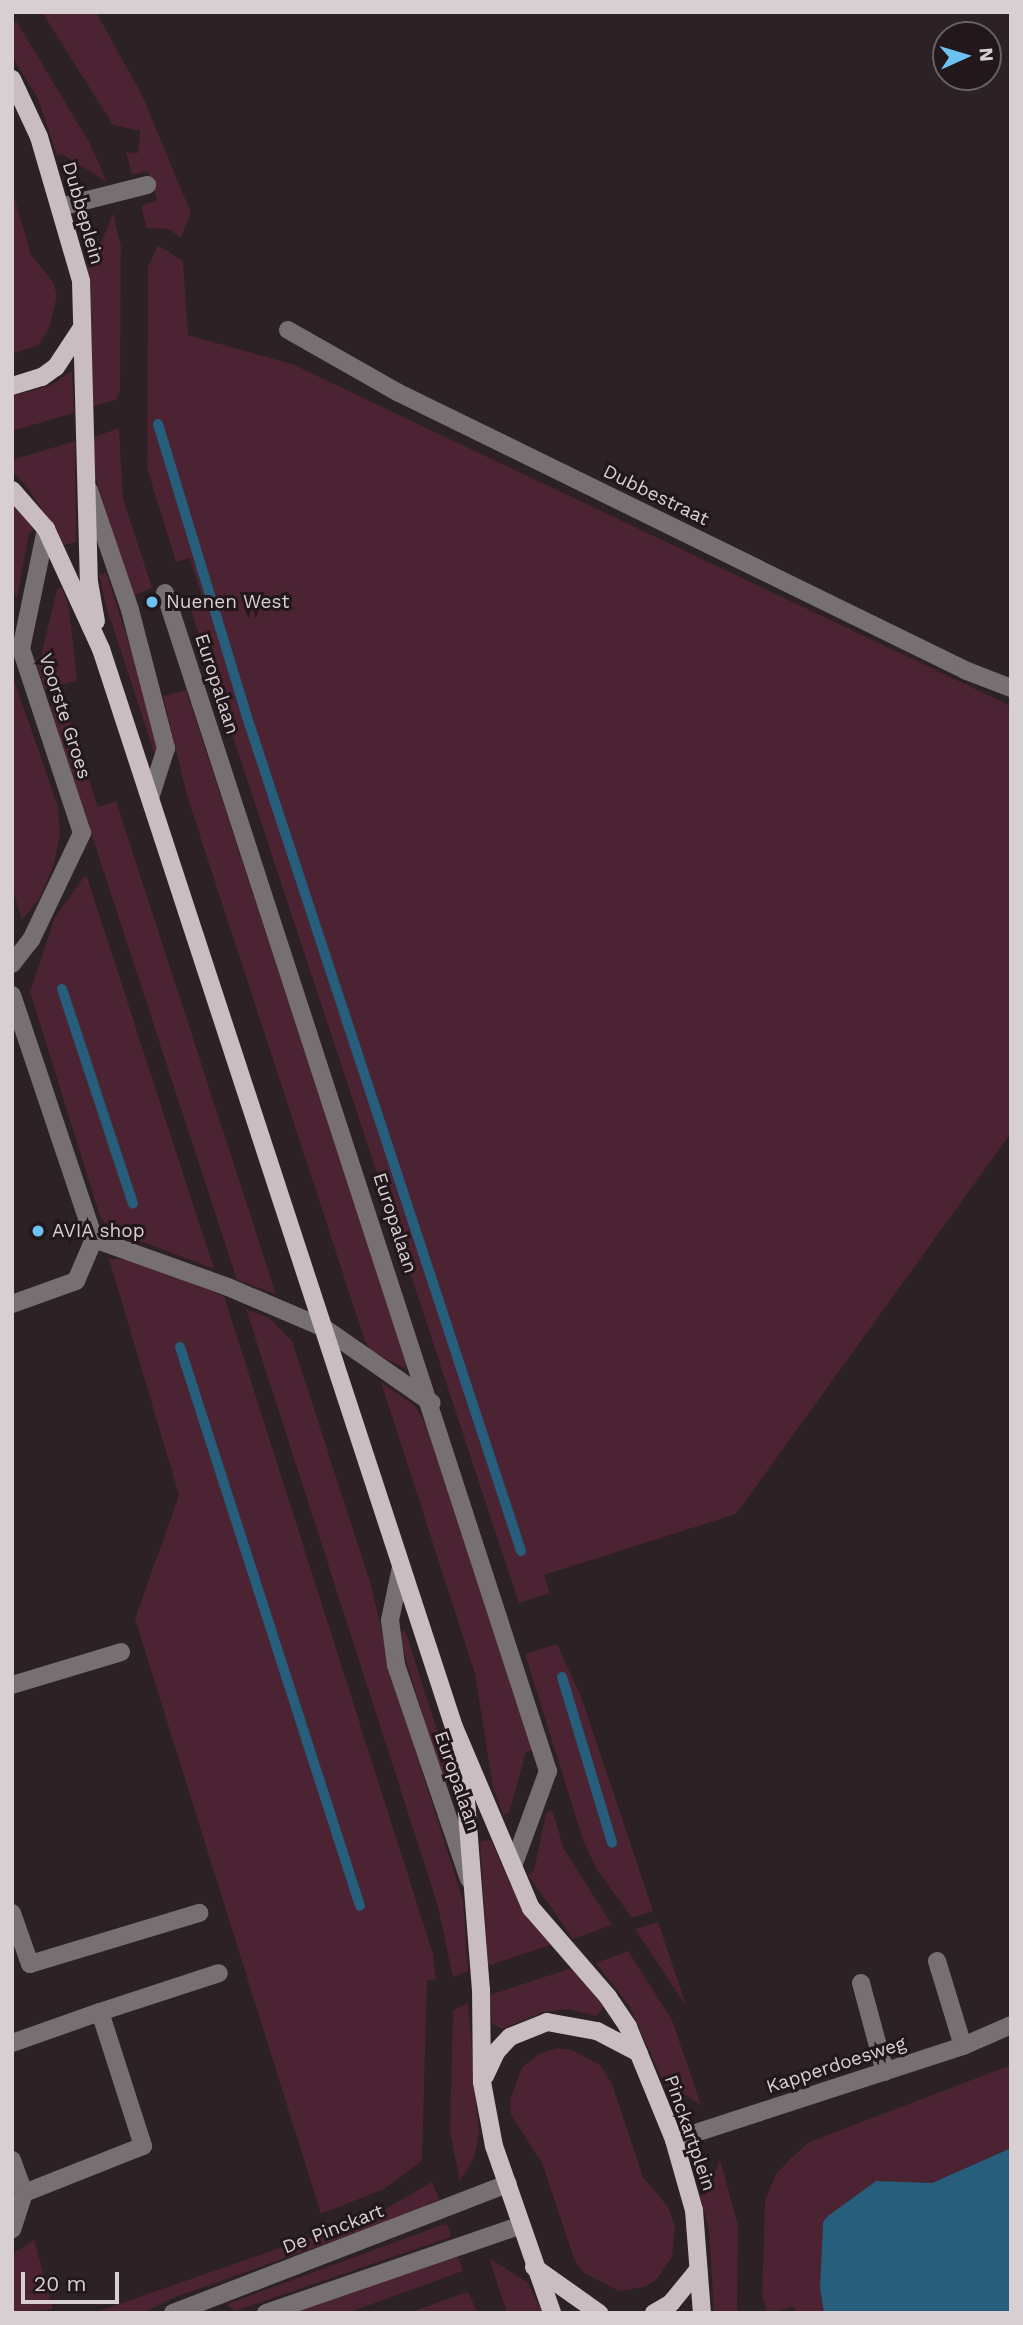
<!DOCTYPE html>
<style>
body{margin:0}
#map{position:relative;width:1023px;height:2325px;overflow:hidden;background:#2c2124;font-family:"Work Sans",sans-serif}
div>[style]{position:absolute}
.green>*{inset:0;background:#4b2332}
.water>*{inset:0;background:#265e7b}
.stream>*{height:10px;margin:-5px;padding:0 5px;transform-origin:5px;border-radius:5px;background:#265e7b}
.minor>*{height:18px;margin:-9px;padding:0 9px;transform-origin:9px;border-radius:9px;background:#777072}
.major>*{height:18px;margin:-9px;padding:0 9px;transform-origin:9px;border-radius:9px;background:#cabdc1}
.dots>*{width:19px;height:19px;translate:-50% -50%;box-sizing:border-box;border:4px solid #22171b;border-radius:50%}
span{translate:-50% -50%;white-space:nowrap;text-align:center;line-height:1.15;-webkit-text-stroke:6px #22171b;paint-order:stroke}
.street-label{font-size:19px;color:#d7cfd1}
.poi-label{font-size:19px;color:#d7cfd1}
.left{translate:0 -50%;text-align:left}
.frame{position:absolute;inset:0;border:14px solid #d7cfd1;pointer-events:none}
.north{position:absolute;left:932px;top:21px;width:70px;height:70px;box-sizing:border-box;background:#22171b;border:2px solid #6a6164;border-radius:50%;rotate:86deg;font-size:19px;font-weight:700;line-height:28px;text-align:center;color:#d7cfd1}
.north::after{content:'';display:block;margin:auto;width:24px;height:32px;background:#6cc3f2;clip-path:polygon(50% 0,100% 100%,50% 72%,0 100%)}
.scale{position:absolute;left:21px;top:2272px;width:98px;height:32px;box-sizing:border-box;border:4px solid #d7cfd1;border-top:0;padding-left:9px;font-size:21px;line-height:24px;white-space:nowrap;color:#d7cfd1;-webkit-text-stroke:5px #22171b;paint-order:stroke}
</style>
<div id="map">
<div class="green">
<div style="clip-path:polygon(42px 12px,96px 12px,142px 95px,191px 213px,181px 238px,169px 229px,147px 228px,141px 206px,157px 200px,148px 171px,132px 175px,126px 152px,138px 153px,140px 131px,113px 125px)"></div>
<div style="clip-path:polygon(17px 22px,89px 142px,107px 182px,62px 154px,57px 155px,38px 99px,12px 56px,12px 23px)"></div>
<div style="clip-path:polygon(12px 189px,31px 255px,53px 282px,57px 295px,50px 326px,39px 345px,12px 354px)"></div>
<div style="clip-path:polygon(113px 213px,121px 247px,120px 392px,116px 400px,93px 406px,87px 265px,93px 263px)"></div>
<div style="clip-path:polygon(158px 245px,183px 261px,188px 335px,292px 364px,1011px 706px,1011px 1133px,736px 1514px,544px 1575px,550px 1593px,519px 1603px,189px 604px,203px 599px,190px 558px,176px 562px,147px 468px,148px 267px)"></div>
<div style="clip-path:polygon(72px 371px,74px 413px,12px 431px,12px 396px,50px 386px)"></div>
<div style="clip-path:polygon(119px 428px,123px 499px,152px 588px,132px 596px,94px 473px,94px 437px)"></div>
<div style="clip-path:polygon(75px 441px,76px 542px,64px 545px,28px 488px,12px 471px,12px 460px)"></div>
<div style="clip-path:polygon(12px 501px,34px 530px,29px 533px,17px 599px,12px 586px)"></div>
<div style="clip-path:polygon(106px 572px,149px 706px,160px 753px,155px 755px,106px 606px,99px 575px)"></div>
<div style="clip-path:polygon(62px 587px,69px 608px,77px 680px,45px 690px,35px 658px,41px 656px,57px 589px)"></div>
<div style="clip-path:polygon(12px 674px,58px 807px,60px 833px,54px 864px,39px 899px,22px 920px,12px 887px)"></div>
<div style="clip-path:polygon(186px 690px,407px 1363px,406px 1369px,371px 1351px,365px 1341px,187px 796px,163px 696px)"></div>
<div style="clip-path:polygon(63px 702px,98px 807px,116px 801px,276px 1294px,237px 1280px,50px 707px)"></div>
<div style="clip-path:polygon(84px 877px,87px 877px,214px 1269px,111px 1230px,100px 1216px,30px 992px,55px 917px)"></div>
<div style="clip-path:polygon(109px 1259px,130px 1259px,224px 1296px,433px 1954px,436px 1979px,427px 1980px,422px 2161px,384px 2189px,321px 2214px,135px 1619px,179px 1495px)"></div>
<div style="clip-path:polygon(246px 1309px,269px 1318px,292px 1341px,371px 1585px,394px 1683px,463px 1900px,468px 1971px,453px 1977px,437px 1903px)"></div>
<div style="clip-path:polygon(381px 1382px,415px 1406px,426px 1425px,532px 1750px,526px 1752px,509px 1813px,503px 1815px,493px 1787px,475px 1674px)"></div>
<div style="clip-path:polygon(405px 1630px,453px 1780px,444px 1783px,407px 1664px,399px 1633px)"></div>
<div style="clip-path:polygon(557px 1644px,582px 1699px,653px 1911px,632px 1918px,596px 1868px,583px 1840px,525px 1654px)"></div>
<div style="clip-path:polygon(552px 1810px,564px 1849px,612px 1925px,573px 1939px,528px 1875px,534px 1871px,546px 1813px)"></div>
<div style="clip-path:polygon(491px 1840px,510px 1884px,550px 1945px,488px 1966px,480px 1841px)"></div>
<div style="clip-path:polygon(658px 1922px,687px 2008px,635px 1929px)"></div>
<div style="clip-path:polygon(628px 1951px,672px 2020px,701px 2105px,670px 2085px,665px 2086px,630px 2007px,596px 1963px)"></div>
<div style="clip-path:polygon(572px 1968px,604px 2007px,597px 2016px,567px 2009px,543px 2012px,502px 2029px,492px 2024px,490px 1995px)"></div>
<div style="clip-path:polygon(468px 2002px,479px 2133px,474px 2158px,460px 2181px,450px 2132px,453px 2011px)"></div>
<div style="clip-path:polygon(557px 2048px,572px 2050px,600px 2065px,612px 2084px,643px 2177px,668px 2207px,675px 2226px,672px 2257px,656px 2280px,645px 2287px,619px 2291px,584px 2273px,574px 2259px,542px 2163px,511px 2115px,510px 2100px,522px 2067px,539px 2054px)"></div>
<div style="clip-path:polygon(1011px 2065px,1011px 2148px,932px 2183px,876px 2181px,823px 2222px,820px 2288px,824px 2313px,796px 2313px,794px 2307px,767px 2313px,762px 2296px,765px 2200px,776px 2174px,790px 2159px,809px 2142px)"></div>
<div style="clip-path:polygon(720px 2160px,738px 2225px,737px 2313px,714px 2313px,709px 2229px,700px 2196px,706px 2194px)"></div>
<div style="clip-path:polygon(432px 2182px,439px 2199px,411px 2213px,173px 2298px,143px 2313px,93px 2313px,375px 2215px)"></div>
<div style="clip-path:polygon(447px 2223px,451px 2237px,235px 2311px,227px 2304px)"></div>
<div style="clip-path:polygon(34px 2240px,53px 2309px,12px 2313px,12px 2254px)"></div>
<div style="clip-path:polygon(458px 2257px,463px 2271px,347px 2313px,290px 2313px)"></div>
<div style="clip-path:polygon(489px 2258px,527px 2282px,543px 2313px,507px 2313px)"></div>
<div style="clip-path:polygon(468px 2292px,478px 2313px,409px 2313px,464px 2293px)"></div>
</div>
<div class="water">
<div style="clip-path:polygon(1011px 2148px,1011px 2313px,824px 2313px,820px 2288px,823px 2222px,828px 2216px,876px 2181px,932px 2183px)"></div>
</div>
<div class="stream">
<div style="left:158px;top:424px;width:303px;rotate:73.1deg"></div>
<div style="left:246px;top:714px;width:881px;rotate:71.81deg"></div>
<div style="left:62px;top:989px;width:226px;rotate:71.7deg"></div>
<div style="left:180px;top:1347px;width:587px;rotate:72.15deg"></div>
<div style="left:562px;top:1677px;width:173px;rotate:73.2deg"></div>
</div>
<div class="minor">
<div style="left:60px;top:207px;width:90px;rotate:-14.2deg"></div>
<div style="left:288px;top:330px;width:125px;rotate:29.6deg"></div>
<div style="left:397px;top:392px;width:635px;rotate:26.08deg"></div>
<div style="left:967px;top:671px;width:47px;rotate:21.1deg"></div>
<div style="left:89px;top:490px;width:127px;rotate:71.1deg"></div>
<div style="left:130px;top:610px;width:143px;rotate:75.4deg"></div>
<div style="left:166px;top:748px;width:52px;rotate:107.7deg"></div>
<div style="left:165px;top:593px;width:1239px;rotate:71.99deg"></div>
<div style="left:548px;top:1771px;width:101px;rotate:110.2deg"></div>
<div style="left:12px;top:964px;width:31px;rotate:-52deg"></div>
<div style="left:31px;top:940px;width:119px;rotate:-64.5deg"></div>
<div style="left:82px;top:833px;width:194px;rotate:-108.3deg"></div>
<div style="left:21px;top:649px;width:123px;rotate:-78.2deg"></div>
<div style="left:12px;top:995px;width:257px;rotate:71.4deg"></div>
<div style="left:94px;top:1239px;width:142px;rotate:19.7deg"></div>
<div style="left:228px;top:1287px;width:104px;rotate:23.1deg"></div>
<div style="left:324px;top:1328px;width:131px;rotate:34.8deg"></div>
<div style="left:12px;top:1304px;width:68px;rotate:-19.8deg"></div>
<div style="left:76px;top:1281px;width:46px;rotate:-66.8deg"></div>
<div style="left:401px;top:1567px;width:54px;rotate:101.7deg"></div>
<div style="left:390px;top:1620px;width:45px;rotate:82.4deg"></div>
<div style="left:396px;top:1665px;width:226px;rotate:71.2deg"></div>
<div style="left:12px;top:1685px;width:114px;rotate:-16.8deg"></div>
<div style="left:12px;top:1913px;width:54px;rotate:70.6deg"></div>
<div style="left:30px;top:1964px;width:177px;rotate:-16.8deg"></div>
<div style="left:937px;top:1961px;width:89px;rotate:73deg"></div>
<div style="left:861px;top:1983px;width:92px;rotate:74.9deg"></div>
<div style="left:100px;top:2012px;width:125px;rotate:-18.1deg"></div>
<div style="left:12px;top:2043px;width:93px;rotate:-19.4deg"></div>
<div style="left:100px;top:2012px;width:141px;rotate:72.2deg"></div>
<div style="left:143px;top:2146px;width:128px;rotate:158.4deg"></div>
<div style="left:674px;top:2140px;width:304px;rotate:-18deg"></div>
<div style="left:963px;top:2046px;width:52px;rotate:-23.6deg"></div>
<div style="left:12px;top:2160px;width:35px;rotate:70deg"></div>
<div style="left:24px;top:2193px;width:38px;rotate:108deg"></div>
<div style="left:173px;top:2313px;width:359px;rotate:-21.1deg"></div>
<div style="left:266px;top:2313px;width:270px;rotate:-19deg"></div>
</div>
<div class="major">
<div style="left:12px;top:79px;width:64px;rotate:65deg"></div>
<div style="left:39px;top:137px;width:150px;rotate:73.7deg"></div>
<div style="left:81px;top:281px;width:301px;rotate:88.5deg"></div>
<div style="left:89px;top:582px;width:40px;rotate:80deg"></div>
<div style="left:12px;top:386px;width:31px;rotate:-17deg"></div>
<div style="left:42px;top:377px;width:17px;rotate:-36deg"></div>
<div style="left:56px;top:367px;width:45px;rotate:-56.7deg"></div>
<div style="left:12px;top:490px;width:52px;rotate:48.9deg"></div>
<div style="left:46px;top:529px;width:132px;rotate:65.4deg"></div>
<div style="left:101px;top:649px;width:1134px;rotate:71.87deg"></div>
<div style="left:454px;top:1727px;width:197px;rotate:67deg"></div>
<div style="left:531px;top:1908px;width:118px;rotate:49.1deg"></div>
<div style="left:608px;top:1997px;width:36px;rotate:56deg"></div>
<div style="left:628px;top:2027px;width:122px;rotate:67.8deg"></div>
<div style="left:674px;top:2140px;width:73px;rotate:74.1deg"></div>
<div style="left:694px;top:2210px;width:103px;rotate:85.6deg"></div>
<div style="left:457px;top:1755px;width:46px;rotate:78.7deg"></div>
<div style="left:466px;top:1800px;width:190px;rotate:85.5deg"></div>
<div style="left:481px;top:1989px;width:93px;rotate:89.4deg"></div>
<div style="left:482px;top:2082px;width:65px;rotate:79.4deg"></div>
<div style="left:494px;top:2146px;width:177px;rotate:70.8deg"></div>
<div style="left:485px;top:2076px;width:26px;rotate:-65deg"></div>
<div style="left:496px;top:2052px;width:21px;rotate:-47deg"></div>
<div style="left:510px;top:2037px;width:40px;rotate:-22deg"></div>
<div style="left:547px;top:2022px;width:51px;rotate:10.2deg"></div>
<div style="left:597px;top:2031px;width:47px;rotate:27.6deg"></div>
<div style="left:534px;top:2267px;width:80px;rotate:35.3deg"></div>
<div style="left:654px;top:2313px;width:20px;rotate:-30deg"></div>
<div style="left:671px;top:2303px;width:43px;rotate:-50.7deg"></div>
</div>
<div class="dots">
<div style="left:152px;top:602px;background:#6cc3f2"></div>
<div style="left:38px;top:1231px;background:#6cc3f2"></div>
</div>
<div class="street-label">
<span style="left:83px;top:213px;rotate:74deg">Dubbeplein</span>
<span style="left:656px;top:495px;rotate:26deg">Dubbestraat</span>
<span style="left:217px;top:684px;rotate:72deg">Europalaan</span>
<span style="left:65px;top:716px;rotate:72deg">Voorste Groes</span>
<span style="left:395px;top:1223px;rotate:72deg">Europalaan</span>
<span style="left:457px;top:1781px;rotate:71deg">Europalaan</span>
<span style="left:836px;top:2065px;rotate:-18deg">Kapperdoesweg</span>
<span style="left:690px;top:2133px;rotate:71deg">Pinckartplein</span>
<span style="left:333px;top:2229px;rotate:-21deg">De Pinckart</span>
</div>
<div class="poi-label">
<span class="left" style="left:166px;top:602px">Nuenen West</span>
<span class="left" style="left:52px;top:1231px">AVIA shop</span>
</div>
<div class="frame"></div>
<div class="north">N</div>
<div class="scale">20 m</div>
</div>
